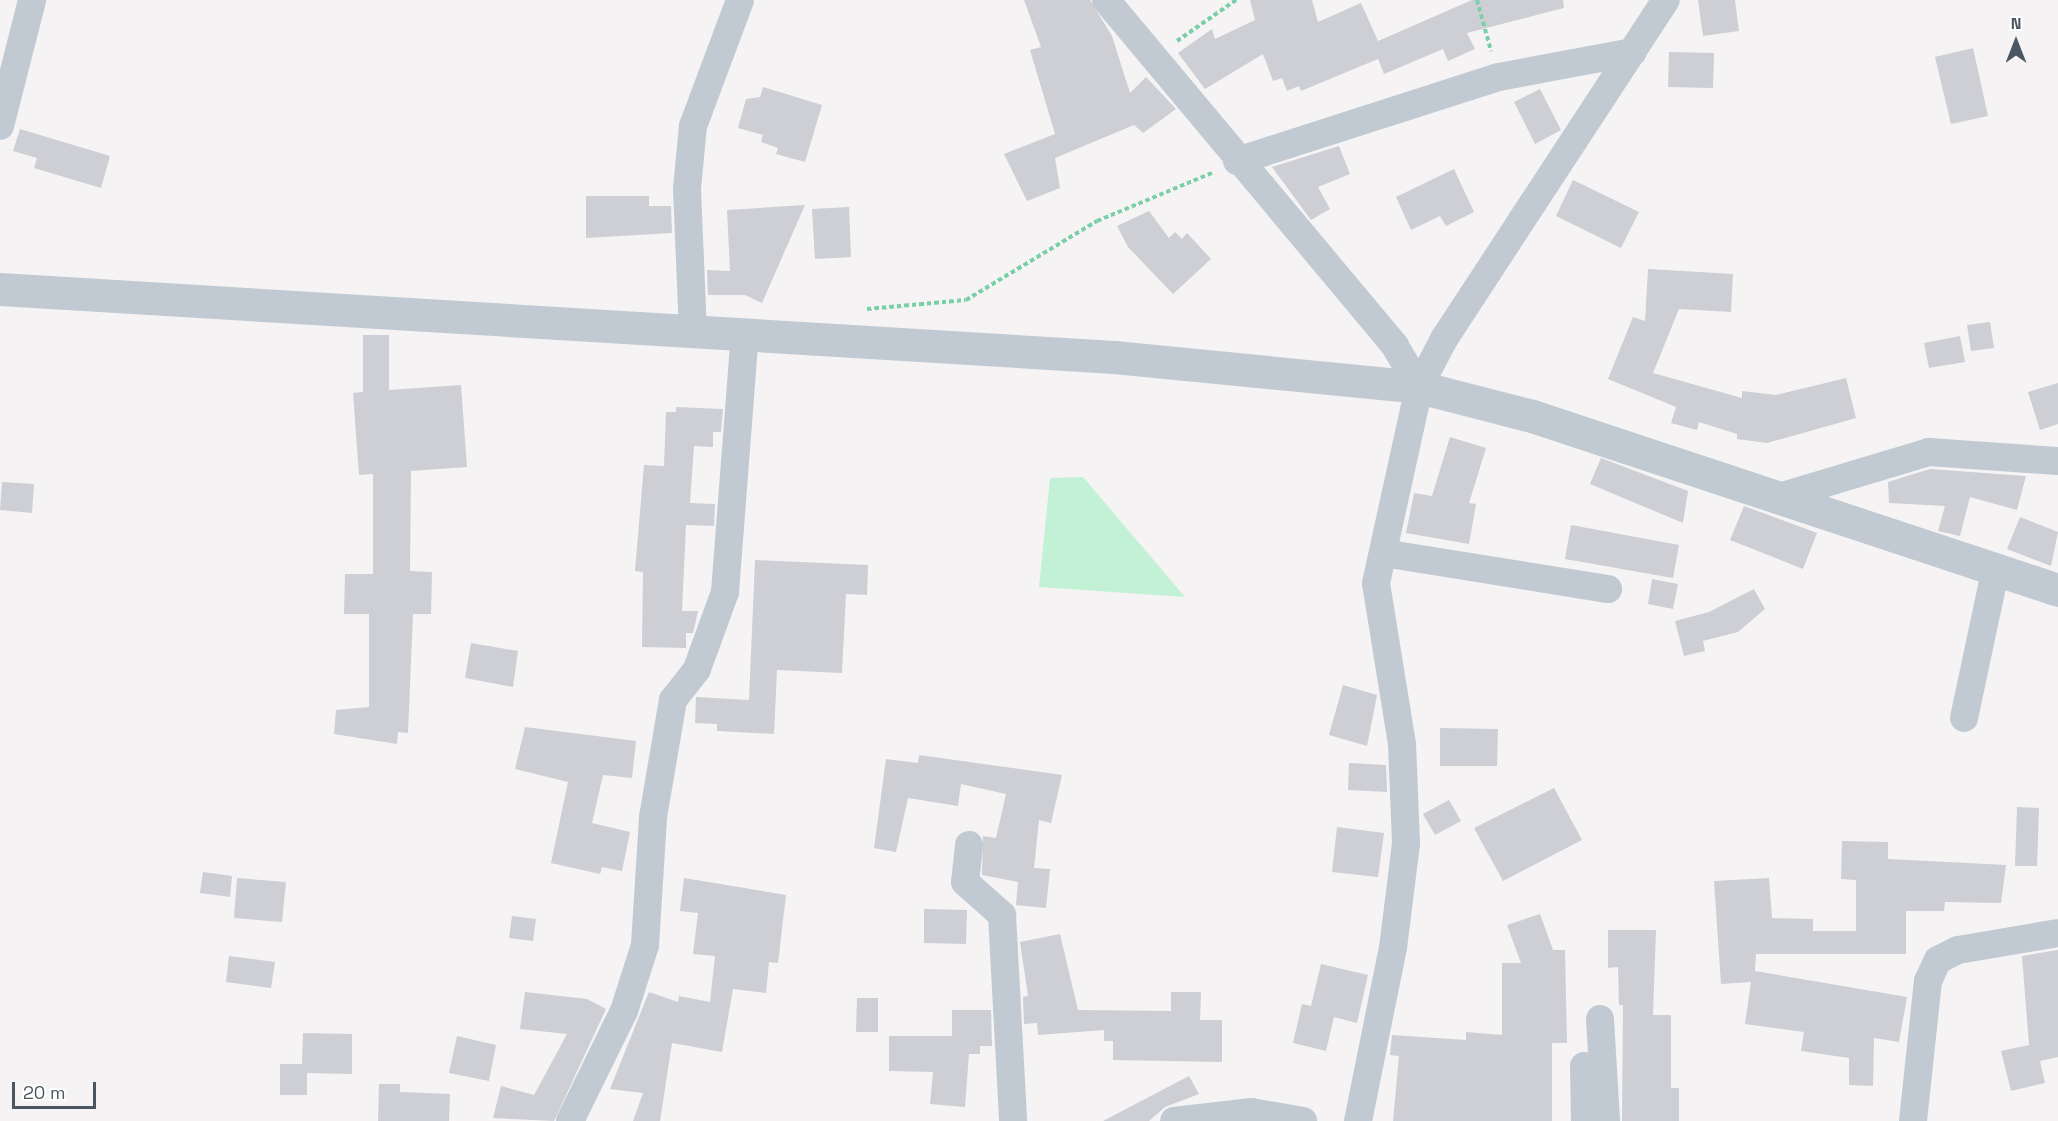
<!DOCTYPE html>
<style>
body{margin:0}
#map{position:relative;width:2058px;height:1121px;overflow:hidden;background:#f5f3f3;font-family:"Space Grotesk",sans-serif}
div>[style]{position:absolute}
.green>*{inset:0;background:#c3f1d5}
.building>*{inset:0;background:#cdcfd5}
.path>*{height:4px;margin-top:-2px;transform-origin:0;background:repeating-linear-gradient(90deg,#7ad0a6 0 4.5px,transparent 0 7.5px)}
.minor>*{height:28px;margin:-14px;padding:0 14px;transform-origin:14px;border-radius:14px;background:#c1cad2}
.tertiary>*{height:33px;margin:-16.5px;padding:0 16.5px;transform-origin:16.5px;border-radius:16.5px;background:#c1cad2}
span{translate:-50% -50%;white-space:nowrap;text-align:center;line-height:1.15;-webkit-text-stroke:4.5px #fff;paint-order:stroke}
.north{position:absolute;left:1986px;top:12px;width:60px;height:60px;-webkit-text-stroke:4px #fff;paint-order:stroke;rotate:0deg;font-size:16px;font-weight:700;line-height:24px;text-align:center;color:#4a5661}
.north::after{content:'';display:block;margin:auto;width:21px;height:27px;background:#4a5661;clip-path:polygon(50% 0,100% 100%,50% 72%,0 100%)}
.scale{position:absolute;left:12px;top:1082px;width:84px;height:27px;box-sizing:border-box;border:3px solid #4a5661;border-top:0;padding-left:8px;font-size:18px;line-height:21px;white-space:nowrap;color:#4a5661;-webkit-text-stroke:4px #fff;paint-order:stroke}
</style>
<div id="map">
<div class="green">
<div style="clip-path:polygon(1083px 477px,1185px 597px,1039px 587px,1050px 478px)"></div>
</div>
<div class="building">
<div style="clip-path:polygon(1024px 0,1090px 0,1112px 36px,1130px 93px,1146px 77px,1176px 109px,1143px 133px,1134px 125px,1055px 158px,1060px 188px,1027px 201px,1004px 154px,1055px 134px,1030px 50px,1041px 47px)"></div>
<div style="clip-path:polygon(1250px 0,1312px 0,1318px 22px,1361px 3px,1378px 41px,1472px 0,1563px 0,1564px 8px,1467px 33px,1475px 49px,1448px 61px,1443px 49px,1384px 74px,1378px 59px,1301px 91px,1299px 86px,1287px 91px,1282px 78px,1273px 81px,1263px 54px,1205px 89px,1178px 53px,1212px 29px,1215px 39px,1255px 20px)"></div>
<div style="clip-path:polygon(1698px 0,1735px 0,1739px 31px,1703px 36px)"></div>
<div style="clip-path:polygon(1973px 48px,1988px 116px,1951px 124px,1935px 57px)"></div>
<div style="clip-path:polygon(1669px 52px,1714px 53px,1713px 88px,1668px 87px)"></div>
<div style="clip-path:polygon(763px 87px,822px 105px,805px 162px,776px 154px,778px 148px,761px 142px,763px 135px,738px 128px,746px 99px,760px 97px)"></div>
<div style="clip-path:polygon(1540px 89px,1561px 130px,1535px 144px,1514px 102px)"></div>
<div style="clip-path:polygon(20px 129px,110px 156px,101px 188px,34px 168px,37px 158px,13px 151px)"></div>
<div style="clip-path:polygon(1339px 146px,1350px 174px,1318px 187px,1330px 209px,1311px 220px,1272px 167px)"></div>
<div style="clip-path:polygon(1454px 169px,1474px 212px,1446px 226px,1440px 216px,1411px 230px,1396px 197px)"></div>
<div style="clip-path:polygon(1573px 180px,1639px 212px,1621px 248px,1556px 216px)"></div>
<div style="clip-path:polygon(586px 196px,649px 196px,649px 206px,671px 206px,672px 233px,586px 238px)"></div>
<div style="clip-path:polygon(805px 205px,762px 303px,745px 295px,708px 295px,707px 270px,730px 271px,727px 210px)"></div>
<div style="clip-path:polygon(849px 207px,851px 257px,815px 259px,812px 209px)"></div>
<div style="clip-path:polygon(1149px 211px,1169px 238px,1175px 232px,1182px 239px,1187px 233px,1211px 259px,1173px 294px,1128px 247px,1117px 226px)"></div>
<div style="clip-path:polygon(1648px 269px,1733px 274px,1731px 312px,1679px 309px,1653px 373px,1742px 398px,1742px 391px,1776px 395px,1846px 378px,1856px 418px,1767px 443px,1737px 439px,1737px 434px,1699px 422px,1697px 430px,1671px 423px,1676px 407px,1608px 379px,1633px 317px,1645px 321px)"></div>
<div style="clip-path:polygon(1990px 322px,1994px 348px,1971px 351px,1967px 325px)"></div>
<div style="clip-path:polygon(363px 335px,389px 335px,389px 390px,461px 385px,467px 467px,411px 471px,410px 571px,432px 572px,431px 614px,413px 614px,408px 733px,398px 732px,397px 744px,334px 734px,336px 710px,369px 707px,369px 614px,344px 614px,345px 574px,373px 574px,373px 474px,359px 475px,353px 393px,363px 392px)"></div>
<div style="clip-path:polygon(1960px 336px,1965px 362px,1929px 368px,1924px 343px)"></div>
<div style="clip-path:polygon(2058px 383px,2058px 424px,2040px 430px,2028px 392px)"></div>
<div style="clip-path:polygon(676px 407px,723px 409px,721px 432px,713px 432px,713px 447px,694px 446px,690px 503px,715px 504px,714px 526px,686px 525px,682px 611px,698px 611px,693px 633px,686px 633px,686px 648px,642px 647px,643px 572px,635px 571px,644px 465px,664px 466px,666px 412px,676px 412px)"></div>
<div style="clip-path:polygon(1450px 437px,1486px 448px,1469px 503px,1476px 504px,1469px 544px,1406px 533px,1414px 493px,1432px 496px)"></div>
<div style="clip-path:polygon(1601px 458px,1688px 491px,1683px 523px,1590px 484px)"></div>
<div style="clip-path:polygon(1930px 469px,2026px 476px,2017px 510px,1970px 497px,1960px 536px,1938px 531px,1945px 506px,1889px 503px,1888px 482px)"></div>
<div style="clip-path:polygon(2px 482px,34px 484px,32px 513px,0 510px)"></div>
<div style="clip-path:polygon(1744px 506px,1817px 533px,1803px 569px,1730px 540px)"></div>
<div style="clip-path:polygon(2020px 517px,2058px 532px,2051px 566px,2007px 549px)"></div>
<div style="clip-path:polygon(1571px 525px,1679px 545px,1673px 578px,1565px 559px)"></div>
<div style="clip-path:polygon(755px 560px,868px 565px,867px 595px,846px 594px,842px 673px,777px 670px,774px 734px,717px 731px,717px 724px,695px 723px,696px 697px,749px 700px)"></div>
<div style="clip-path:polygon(1652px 579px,1678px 584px,1673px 609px,1648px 604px)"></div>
<div style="clip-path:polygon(1754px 589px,1765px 609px,1738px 632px,1703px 641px,1705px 651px,1684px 656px,1675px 621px,1709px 612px)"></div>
<div style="clip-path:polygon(471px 643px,518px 651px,513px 687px,465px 678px)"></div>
<div style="clip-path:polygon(1343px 685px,1377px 695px,1367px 746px,1329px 735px)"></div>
<div style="clip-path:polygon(525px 727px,636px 741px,632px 778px,603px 775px,592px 823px,630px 832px,622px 871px,602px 867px,600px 874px,551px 863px,568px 782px,515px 769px)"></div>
<div style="clip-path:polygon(1440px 728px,1498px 729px,1497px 766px,1440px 766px)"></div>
<div style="clip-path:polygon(919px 755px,1062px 775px,1051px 823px,1039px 820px,1034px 868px,1050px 869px,1046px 908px,1016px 905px,1018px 882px,982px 875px,983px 836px,996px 838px,1006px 794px,961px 784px,958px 806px,908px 798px,896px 852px,874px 848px,886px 759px,918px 763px)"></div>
<div style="clip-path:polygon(1349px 763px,1386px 765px,1387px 792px,1348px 790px)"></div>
<div style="clip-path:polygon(1554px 788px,1582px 840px,1503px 881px,1474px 828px)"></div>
<div style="clip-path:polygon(1449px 800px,1461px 821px,1435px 835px,1423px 814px)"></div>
<div style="clip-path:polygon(2017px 807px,2039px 808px,2037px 866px,2015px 866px)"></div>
<div style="clip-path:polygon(1337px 827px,1384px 833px,1378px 877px,1332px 872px)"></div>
<div style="clip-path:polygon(1842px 841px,1888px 842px,1888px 859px,2006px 865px,2001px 903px,1945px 902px,1944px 911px,1906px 911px,1906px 954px,1756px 954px,1755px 971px,1907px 997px,1899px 1042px,1874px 1038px,1873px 1086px,1849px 1085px,1849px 1058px,1801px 1051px,1804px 1032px,1745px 1024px,1751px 982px,1721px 984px,1714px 881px,1769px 878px,1772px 918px,1813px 919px,1813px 931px,1856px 931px,1856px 880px,1841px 879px)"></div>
<div style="clip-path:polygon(203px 872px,232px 876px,230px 897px,200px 893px)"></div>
<div style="clip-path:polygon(237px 878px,286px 882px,282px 922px,234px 918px)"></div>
<div style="clip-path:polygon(684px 878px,786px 895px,778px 963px,769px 962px,766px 993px,733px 989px,722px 1052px,672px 1043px,660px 1121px,633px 1121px,643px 1093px,610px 1089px,649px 992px,678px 1002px,679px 996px,710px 1002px,715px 956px,693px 954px,698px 913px,680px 911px)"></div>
<div style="clip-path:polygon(924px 909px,967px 910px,966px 944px,924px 943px)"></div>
<div style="clip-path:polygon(1540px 914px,1553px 950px,1565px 950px,1567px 1043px,1552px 1043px,1552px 1121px,1393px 1121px,1399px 1056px,1390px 1055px,1392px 1035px,1466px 1040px,1466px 1032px,1502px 1035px,1502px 963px,1521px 963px,1507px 925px)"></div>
<div style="clip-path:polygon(512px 916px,536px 919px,533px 941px,509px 938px)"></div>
<div style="clip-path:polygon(1608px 930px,1656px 930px,1653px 1015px,1671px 1015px,1671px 1088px,1679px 1088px,1679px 1121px,1622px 1121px,1623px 1005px,1619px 1005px,1618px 967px,1608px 968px)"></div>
<div style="clip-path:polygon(1060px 934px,1078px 1010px,1171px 1011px,1171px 992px,1201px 992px,1200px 1020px,1222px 1020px,1222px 1062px,1113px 1060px,1113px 1041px,1104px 1041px,1104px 1030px,1038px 1035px,1037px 1023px,1024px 1024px,1023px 997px,1028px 996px,1020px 942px)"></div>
<div style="clip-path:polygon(2058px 950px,2058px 1057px,2040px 1061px,2045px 1083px,2011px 1091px,2001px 1051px,2029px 1045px,2022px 956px)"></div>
<div style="clip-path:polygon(229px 956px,275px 962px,271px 988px,226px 982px)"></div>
<div style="clip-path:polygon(1321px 964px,1368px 975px,1357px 1023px,1334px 1017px,1326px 1051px,1293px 1043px,1302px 1004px,1311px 1006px)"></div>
<div style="clip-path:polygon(525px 992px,587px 999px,606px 1009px,554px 1121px,493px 1118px,501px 1086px,534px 1095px,567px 1034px,520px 1029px)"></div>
<div style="clip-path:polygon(857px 998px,878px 998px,878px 1032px,856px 1032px)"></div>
<div style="clip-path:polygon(952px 1010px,991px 1010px,992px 1046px,980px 1046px,980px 1054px,969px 1054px,965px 1107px,930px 1104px,933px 1072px,889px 1071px,889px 1036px,952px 1036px)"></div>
<div style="clip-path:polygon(303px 1033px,352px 1034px,352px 1074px,307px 1073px,307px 1095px,280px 1095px,280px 1064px,302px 1064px)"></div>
<div style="clip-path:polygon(457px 1036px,496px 1045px,489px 1081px,449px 1073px)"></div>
<div style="clip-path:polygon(1189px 1076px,1199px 1094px,1165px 1107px,1149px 1121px,1103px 1121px)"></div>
<div style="clip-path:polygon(379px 1084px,400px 1084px,400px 1092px,450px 1094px,449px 1121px,378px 1121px)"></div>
</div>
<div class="path">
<div style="left:1477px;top:0;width:53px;rotate:74.6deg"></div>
<div style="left:1177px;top:41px;width:72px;rotate:-34.8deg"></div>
<div style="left:867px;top:309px;width:99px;rotate:-5.2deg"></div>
<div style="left:966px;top:300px;width:153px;rotate:-31.1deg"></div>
<div style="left:1097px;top:221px;width:125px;rotate:-22.7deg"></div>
</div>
<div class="minor">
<div style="left:1106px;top:0;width:451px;rotate:50.1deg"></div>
<div style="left:1395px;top:346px;width:48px;rotate:59.7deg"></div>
<div style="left:0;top:126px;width:130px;rotate:-75.7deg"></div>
<div style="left:1237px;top:161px;width:275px;rotate:-17.8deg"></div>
<div style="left:1499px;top:77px;width:136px;rotate:-10.6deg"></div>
<div style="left:693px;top:332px;width:143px;rotate:-92.4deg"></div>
<div style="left:687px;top:189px;width:63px;rotate:-84.6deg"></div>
<div style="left:693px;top:126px;width:134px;rotate:-69.5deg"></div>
<div style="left:1779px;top:497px;width:157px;rotate:-16.7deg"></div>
<div style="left:1929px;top:452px;width:129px;rotate:4deg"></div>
<div style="left:1383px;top:553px;width:228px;rotate:9.1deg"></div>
<div style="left:1964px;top:718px;width:153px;rotate:-78deg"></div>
<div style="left:969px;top:845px;width:37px;rotate:96deg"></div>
<div style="left:965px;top:882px;width:50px;rotate:41.7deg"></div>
<div style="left:1002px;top:915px;width:206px;rotate:86.9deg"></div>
<div style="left:1600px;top:1019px;width:102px;rotate:86.6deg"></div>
<div style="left:1584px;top:1066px;width:55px;rotate:89deg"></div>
<div style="left:570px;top:1121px;width:123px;rotate:-63.9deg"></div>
<div style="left:624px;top:1011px;width:69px;rotate:-72.3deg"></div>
<div style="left:645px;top:945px;width:128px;rotate:-86.4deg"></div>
<div style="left:653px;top:817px;width:119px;rotate:-80.3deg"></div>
<div style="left:673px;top:700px;width:39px;rotate:-52deg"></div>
<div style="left:697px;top:669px;width:82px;rotate:-70deg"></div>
<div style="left:725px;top:592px;width:258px;rotate:-85.6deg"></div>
<div style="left:1174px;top:1121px;width:78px;rotate:-6.7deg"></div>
<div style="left:1251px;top:1112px;width:53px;rotate:9.8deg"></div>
<div style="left:1358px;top:1121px;width:177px;rotate:-78.6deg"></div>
<div style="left:1393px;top:948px;width:106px;rotate:-82.9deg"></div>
<div style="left:1406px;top:843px;width:99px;rotate:-92.3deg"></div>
<div style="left:1402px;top:744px;width:163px;rotate:-99.2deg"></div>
<div style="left:1376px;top:583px;width:201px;rotate:-77.6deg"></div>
<div style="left:1419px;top:387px;width:54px;rotate:-62.5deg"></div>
<div style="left:1444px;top:339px;width:405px;rotate:-56.8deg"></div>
<div style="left:1913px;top:1121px;width:141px;rotate:-83.9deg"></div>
<div style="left:1928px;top:981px;width:23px;rotate:-65deg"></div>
<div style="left:1938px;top:960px;width:22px;rotate:-27deg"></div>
<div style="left:1958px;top:950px;width:101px;rotate:-9.6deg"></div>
</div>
<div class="tertiary">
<div style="left:0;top:289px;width:1116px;rotate:3.49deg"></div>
<div style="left:1114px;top:357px;width:306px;rotate:5.6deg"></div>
<div style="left:1419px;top:387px;width:117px;rotate:14.4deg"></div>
<div style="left:1532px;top:416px;width:554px;rotate:18.3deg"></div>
</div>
<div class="north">N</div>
<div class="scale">20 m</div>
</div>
